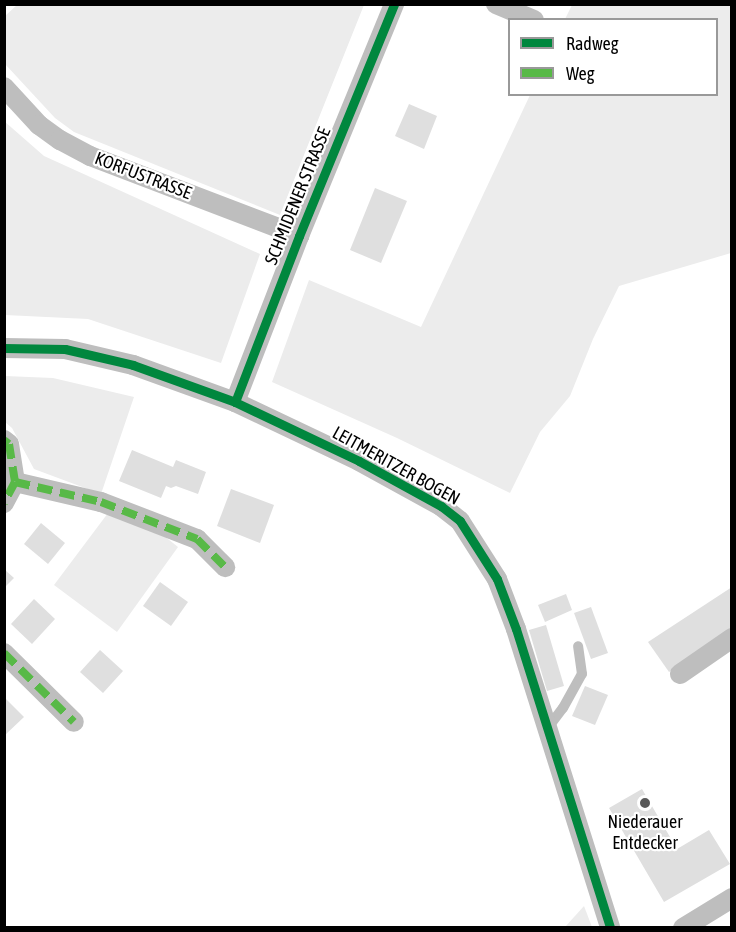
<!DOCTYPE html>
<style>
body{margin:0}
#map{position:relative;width:736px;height:932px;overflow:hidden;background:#fff;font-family:"Asap Condensed",sans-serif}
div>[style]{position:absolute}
.green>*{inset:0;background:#ececec}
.building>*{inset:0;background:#dfdfdf}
.service>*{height:10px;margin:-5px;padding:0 5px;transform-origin:5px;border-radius:5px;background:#bebebe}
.minor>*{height:20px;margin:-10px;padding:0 10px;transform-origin:10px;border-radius:10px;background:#bebebe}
.quiet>*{height:8px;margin-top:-4px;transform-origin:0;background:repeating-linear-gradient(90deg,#58b947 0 15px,transparent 0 23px)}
.cycleway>*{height:9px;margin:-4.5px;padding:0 4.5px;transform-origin:4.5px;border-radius:4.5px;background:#00873e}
.dots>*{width:16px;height:16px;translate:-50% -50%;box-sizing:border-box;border:3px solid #fff;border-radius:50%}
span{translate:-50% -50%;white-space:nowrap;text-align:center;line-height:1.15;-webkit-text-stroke:4.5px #fff;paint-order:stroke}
.street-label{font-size:18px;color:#000}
.poi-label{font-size:18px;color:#000}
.frame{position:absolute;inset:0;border:6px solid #000;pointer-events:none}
.legend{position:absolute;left:508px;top:18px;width:210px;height:78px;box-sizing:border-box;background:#fff;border:2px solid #999;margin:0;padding:8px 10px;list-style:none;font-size:18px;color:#000}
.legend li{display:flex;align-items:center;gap:12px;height:30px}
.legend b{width:30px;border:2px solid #999}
</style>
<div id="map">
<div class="green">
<div style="clip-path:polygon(17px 5px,17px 4px,364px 5px,280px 215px,74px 132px,55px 118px,5px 64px,5px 16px)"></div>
<div style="clip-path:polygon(572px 5px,731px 5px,731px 253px,619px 286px,593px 339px,570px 396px,540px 432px,510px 493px,397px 438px,272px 382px,309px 280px,421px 327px,530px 95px,716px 94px,716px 20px,565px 19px)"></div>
<div style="clip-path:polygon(4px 121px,44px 156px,260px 254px,221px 363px,88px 319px,5px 315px)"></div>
<div style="clip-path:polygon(5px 376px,53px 378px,134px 397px,101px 494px,34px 469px,12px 428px,5px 422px)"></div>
<div style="clip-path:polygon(108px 513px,163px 535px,178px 547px,117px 632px,54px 585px)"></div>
<div style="clip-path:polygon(584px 906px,592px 927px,565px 927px)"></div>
</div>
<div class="building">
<div style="clip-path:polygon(409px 104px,437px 116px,424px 149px,395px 136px)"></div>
<div style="clip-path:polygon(375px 188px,407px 201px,381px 263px,350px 250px)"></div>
<div style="clip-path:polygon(132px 450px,173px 467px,176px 460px,206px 472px,198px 494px,176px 486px,171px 488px,166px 486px,161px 498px,119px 481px)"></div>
<div style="clip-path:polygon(231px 489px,274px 505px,260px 543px,217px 526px)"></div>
<div style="clip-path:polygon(41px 523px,65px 543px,48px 564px,24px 544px)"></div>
<div style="clip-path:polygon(4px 569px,14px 578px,4px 588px)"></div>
<div style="clip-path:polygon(160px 582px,188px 602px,171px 626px,143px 606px)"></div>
<div style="clip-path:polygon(732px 587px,732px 631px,669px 672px,648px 642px)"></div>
<div style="clip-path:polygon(566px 594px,572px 610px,545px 622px,538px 605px)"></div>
<div style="clip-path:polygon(34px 599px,55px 619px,32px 644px,11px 624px)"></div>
<div style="clip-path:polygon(591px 607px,608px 653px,591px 659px,574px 613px)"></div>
<div style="clip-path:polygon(546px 625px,564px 686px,547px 691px,529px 630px)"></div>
<div style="clip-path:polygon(100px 650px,123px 671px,103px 693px,80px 672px)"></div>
<div style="clip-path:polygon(585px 686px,608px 695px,595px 725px,572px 716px)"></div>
<div style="clip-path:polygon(4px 697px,24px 717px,4px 736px)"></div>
<div style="clip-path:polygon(642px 789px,677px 849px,709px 830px,730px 864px,664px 902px,609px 808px)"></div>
</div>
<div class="service">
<div style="left:547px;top:729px;width:26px;rotate:-53deg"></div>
<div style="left:563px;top:708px;width:39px;rotate:-61deg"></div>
<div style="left:582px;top:674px;width:28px;rotate:-98deg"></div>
</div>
<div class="minor">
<div style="left:496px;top:4px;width:41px;rotate:22.8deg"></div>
<div style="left:4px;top:87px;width:52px;rotate:47.4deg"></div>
<div style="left:39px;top:125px;width:26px;rotate:36deg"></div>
<div style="left:60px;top:140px;width:34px;rotate:28deg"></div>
<div style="left:90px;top:156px;width:224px;rotate:20.9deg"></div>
<div style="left:4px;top:348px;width:61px;rotate:0.9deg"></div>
<div style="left:65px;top:349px;width:70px;rotate:13.2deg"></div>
<div style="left:133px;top:365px;width:109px;rotate:19.9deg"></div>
<div style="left:235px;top:402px;width:137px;rotate:25.4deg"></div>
<div style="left:359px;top:461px;width:94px;rotate:28.8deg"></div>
<div style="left:441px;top:506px;width:24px;rotate:38deg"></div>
<div style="left:460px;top:521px;width:69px;rotate:57.5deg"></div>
<div style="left:497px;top:579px;width:53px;rotate:69.2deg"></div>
<div style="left:516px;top:629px;width:313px;rotate:72.5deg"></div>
<div style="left:235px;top:402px;width:178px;rotate:-68.9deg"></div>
<div style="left:299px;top:236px;width:251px;rotate:-67.7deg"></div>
<div style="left:4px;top:440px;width:6px;rotate:39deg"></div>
<div style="left:9px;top:444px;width:38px;rotate:81deg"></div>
<div style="left:15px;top:482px;width:24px;rotate:118deg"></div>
<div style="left:15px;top:482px;width:88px;rotate:13.1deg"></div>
<div style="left:101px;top:502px;width:103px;rotate:21.1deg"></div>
<div style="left:197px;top:539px;width:40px;rotate:45deg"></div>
<div style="left:4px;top:653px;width:98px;rotate:44.6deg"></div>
<div style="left:680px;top:674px;width:63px;rotate:-34.7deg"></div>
<div style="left:683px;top:928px;width:57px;rotate:-31.5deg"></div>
</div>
<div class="quiet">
<div style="left:4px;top:440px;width:6px;rotate:39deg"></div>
<div style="left:9px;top:444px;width:38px;rotate:81deg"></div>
<div style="left:15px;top:482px;width:24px;rotate:118deg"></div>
<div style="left:15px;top:482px;width:88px;rotate:13.1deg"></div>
<div style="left:101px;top:502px;width:103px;rotate:21.1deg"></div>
<div style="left:197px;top:539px;width:40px;rotate:45deg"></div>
<div style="left:4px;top:653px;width:98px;rotate:44.6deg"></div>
</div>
<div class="cycleway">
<div style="left:4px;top:348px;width:61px;rotate:0.9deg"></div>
<div style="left:65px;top:349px;width:70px;rotate:13.2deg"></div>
<div style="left:133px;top:365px;width:109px;rotate:19.9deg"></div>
<div style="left:235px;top:402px;width:137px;rotate:25.4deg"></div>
<div style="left:359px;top:461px;width:94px;rotate:28.8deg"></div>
<div style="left:441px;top:506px;width:24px;rotate:38deg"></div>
<div style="left:460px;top:521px;width:69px;rotate:57.5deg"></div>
<div style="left:497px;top:579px;width:53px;rotate:69.2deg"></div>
<div style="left:516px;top:629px;width:313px;rotate:72.5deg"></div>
<div style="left:235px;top:402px;width:178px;rotate:-68.9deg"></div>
<div style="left:299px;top:236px;width:251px;rotate:-67.7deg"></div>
</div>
<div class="dots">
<div style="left:645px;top:803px;background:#595959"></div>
</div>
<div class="street-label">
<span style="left:143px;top:176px;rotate:21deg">KORFUSTRASSE</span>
<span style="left:298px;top:196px;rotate:-68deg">SCHMIDENER STRASSE</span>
<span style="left:396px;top:466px;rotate:29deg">LEITMERITZER BOGEN</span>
</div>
<div class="poi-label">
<span style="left:645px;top:833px">Niederauer<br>Entdecker</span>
</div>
<div class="frame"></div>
<ul class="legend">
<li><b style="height:8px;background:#00873e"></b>Radweg</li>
<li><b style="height:8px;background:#58b947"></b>Weg</li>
</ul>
</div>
